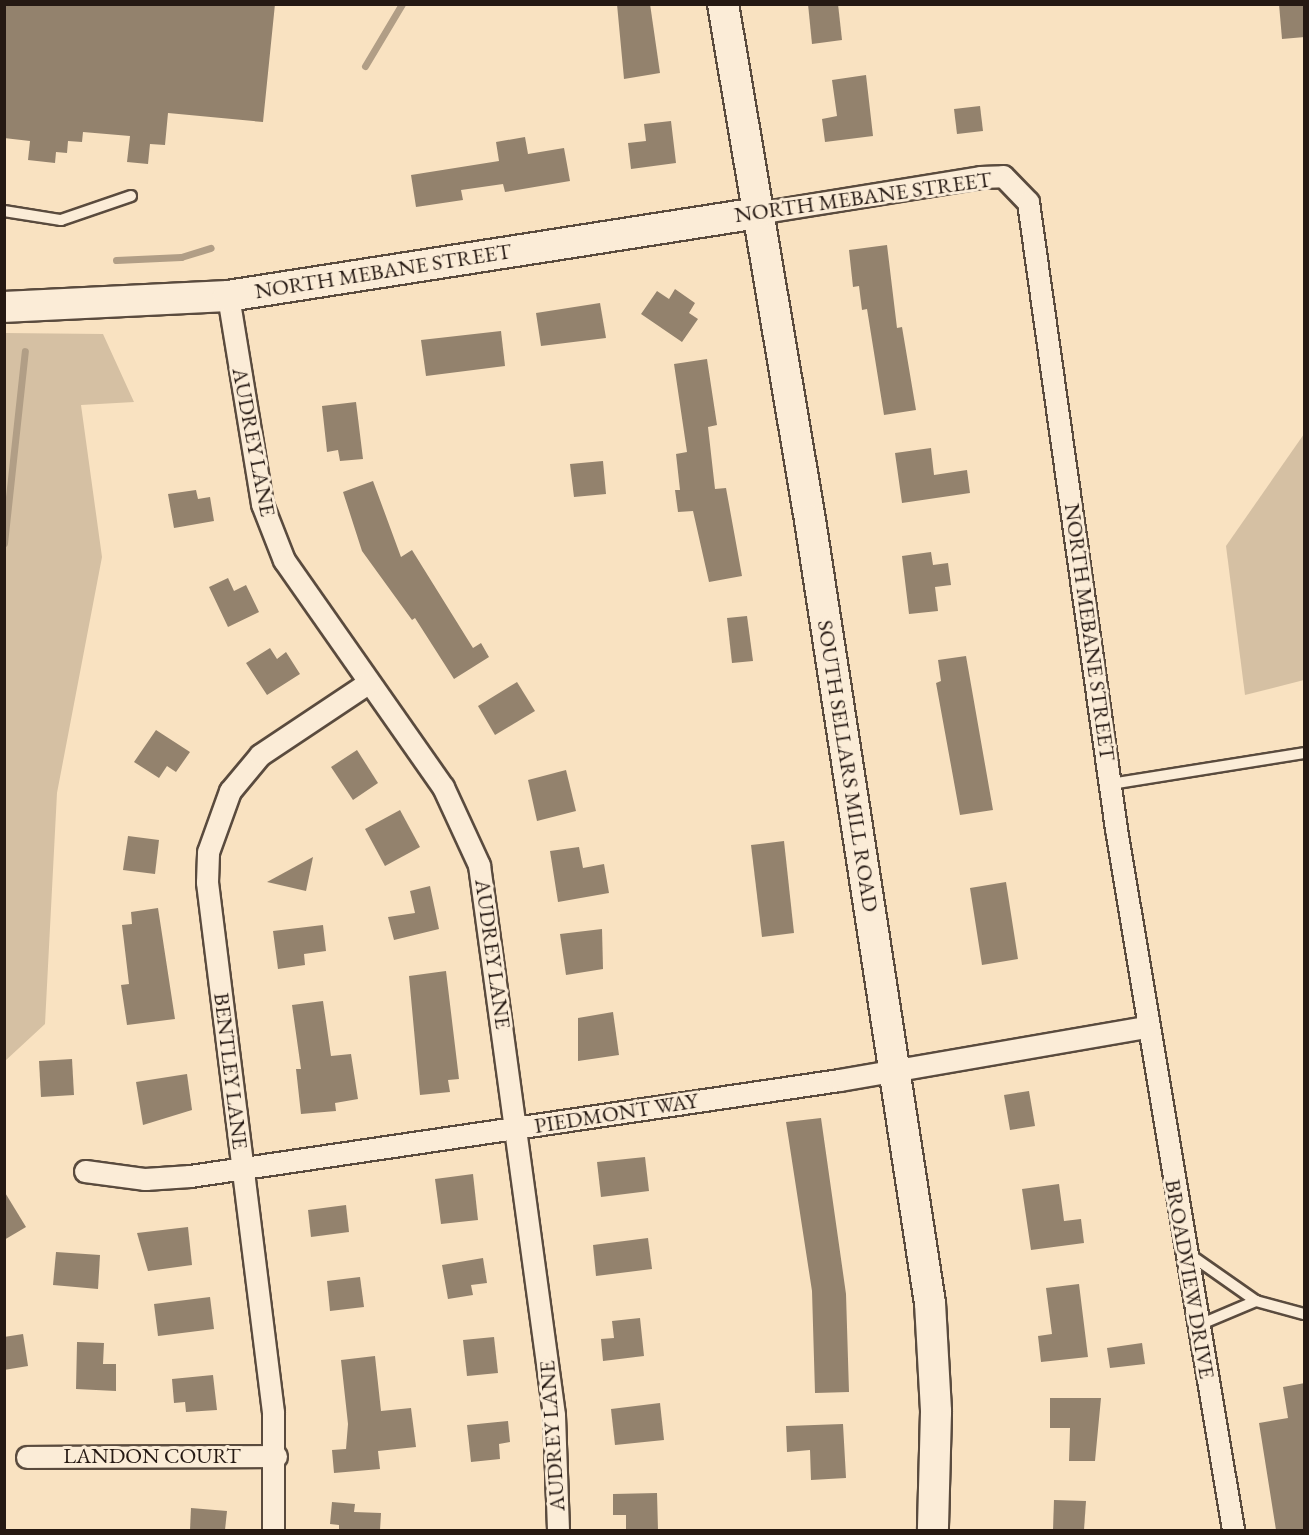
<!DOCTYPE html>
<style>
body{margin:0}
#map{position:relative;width:1309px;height:1535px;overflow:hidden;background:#f9e2c1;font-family:"EB Garamond",serif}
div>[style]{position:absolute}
.green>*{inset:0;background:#d5c0a3}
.stream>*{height:7px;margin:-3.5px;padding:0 3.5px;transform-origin:3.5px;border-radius:3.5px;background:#b19e86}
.building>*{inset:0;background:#93826d}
.roads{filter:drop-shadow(2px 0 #5a4b3e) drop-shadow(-2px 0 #5a4b3e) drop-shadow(0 2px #5a4b3e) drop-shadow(0 -2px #5a4b3e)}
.service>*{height:10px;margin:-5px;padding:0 5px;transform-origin:5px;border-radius:5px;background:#fbecd7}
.minor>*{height:21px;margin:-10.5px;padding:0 10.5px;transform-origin:10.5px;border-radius:10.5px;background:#fbecd7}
.secondary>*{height:30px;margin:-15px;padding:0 15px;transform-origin:15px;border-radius:15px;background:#fbecd7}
span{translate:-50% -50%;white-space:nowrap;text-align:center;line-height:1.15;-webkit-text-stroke:6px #fbecd7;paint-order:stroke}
.street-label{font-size:22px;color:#251913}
.frame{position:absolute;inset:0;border:6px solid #251913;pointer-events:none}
</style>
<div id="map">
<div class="green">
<div style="clip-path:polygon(5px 333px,103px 334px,134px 402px,81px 405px,102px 557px,57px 793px,45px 1024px,5px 1061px)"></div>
<div style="clip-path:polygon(1304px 434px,1304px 680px,1245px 695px,1226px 546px)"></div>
</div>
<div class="stream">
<div style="left:365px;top:66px;width:72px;rotate:-59.2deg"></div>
<div style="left:116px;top:260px;width:65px;rotate:-2.6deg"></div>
<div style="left:181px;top:257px;width:31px;rotate:-17deg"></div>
<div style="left:4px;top:543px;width:193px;rotate:-83.8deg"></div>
</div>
<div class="building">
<div style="clip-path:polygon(4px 4px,275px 4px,263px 122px,168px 113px,165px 145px,150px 144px,148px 164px,127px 162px,130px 136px,83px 132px,82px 142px,68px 141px,67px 153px,56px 152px,55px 163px,28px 160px,30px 141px,4px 138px)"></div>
<div style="clip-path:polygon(617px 4px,650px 4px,660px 73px,624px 79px)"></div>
<div style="clip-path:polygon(808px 4px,838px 4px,842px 40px,812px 44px)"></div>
<div style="clip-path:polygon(1279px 4px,1305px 4px,1305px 37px,1282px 39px)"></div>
<div style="clip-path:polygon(866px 75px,873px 136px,825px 142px,822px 119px,837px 116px,832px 80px)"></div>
<div style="clip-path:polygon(980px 106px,983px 131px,957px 134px,954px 109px)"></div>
<div style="clip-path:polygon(671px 121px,676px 163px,631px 169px,628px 143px,646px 141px,644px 124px)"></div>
<div style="clip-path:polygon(525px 137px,528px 154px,564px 148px,570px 181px,505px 192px,503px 184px,461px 190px,463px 200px,416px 207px,411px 175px,499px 161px,496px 142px)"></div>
<div style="clip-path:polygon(887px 245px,897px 328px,902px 327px,916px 410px,884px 415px,867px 309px,862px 310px,859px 286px,853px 287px,849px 250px)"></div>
<div style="clip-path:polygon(675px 289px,695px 303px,689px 313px,698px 319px,682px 342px,641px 314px,657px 291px,669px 299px)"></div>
<div style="clip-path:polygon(600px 303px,606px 338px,541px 346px,536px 313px)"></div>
<div style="clip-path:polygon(501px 331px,505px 366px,426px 376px,421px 340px)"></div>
<div style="clip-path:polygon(707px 359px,717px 425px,708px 427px,715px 489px,726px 488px,742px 576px,709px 582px,693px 511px,678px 512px,675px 490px,680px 490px,676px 454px,687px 452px,674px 364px)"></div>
<div style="clip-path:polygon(356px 402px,363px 459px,340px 461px,338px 450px,327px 452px,322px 406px)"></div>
<div style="clip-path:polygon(931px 448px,934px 475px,967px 470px,970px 493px,902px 503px,895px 453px)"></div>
<div style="clip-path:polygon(603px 461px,606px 494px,574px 497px,570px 464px)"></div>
<div style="clip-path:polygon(373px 481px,401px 557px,412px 550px,473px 648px,481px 643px,489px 657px,454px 679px,415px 618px,412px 620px,362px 551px,343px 492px)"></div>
<div style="clip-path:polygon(196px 490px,198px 499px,210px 497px,214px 521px,174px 528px,168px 494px)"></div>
<div style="clip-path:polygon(931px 552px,933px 565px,948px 563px,951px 585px,935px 587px,938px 611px,909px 614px,902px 556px)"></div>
<div style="clip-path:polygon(228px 578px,234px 591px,246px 585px,259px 612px,228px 627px,209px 587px)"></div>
<div style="clip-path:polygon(747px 616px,753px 661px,732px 663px,727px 618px)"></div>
<div style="clip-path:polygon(270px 648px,277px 659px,286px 652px,300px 674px,267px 695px,246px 663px)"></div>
<div style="clip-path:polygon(966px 656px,993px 810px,960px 815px,936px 683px,941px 681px,938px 660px)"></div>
<div style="clip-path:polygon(517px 682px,535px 711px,495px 735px,478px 706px)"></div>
<div style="clip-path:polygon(156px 730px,190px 752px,176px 772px,167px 766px,159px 778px,134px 762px)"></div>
<div style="clip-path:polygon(357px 750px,378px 783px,353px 800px,331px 767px)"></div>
<div style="clip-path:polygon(566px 770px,576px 811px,537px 821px,528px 780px)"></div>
<div style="clip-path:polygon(400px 810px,420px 847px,385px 866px,365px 829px)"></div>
<div style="clip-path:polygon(128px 836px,159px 840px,155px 874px,123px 870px)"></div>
<div style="clip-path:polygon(784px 841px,794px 933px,762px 937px,751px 845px)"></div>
<div style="clip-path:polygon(579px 847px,583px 868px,604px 864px,609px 893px,558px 902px,550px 851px)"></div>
<div style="clip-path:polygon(313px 857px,306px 891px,267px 882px)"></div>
<div style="clip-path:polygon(1006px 882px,1018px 959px,982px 965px,970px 888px)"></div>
<div style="clip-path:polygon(430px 886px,439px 929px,394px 940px,388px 917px,415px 913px,410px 891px)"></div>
<div style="clip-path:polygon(158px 908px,175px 1019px,127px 1025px,121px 985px,129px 984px,122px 925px,132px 924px,131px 912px)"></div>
<div style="clip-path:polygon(323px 925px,326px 951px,304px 954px,305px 965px,278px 969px,273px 931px)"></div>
<div style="clip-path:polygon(602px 929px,603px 969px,566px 975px,560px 934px)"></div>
<div style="clip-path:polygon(446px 971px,459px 1079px,448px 1080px,450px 1092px,420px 1095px,409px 976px)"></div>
<div style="clip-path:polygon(323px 1001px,331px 1056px,351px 1054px,358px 1099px,335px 1103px,336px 1111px,301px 1114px,296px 1069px,301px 1069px,292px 1005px)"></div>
<div style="clip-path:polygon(613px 1012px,619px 1055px,578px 1061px,578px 1018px)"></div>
<div style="clip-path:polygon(72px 1059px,74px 1095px,41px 1097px,39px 1061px)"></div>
<div style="clip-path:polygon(187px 1074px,192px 1110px,143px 1125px,136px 1082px)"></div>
<div style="clip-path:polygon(1029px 1091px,1035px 1126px,1010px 1130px,1004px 1095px)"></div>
<div style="clip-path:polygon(821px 1118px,846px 1294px,849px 1392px,815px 1393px,812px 1291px,786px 1122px)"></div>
<div style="clip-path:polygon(645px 1157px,649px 1191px,601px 1197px,597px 1162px)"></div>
<div style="clip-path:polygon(473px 1174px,478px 1220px,441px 1224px,435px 1179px)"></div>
<div style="clip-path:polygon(1059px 1184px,1064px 1221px,1081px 1219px,1084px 1243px,1031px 1250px,1022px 1189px)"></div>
<div style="clip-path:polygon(4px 1191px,26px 1227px,4px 1240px)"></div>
<div style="clip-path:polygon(346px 1205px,349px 1232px,311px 1237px,308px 1210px)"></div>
<div style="clip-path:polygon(188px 1227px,192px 1265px,148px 1271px,137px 1233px)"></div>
<div style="clip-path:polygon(648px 1238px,652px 1269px,596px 1276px,593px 1245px)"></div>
<div style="clip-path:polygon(56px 1252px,100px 1255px,98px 1289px,53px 1285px)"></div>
<div style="clip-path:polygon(483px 1258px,487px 1283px,471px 1285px,473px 1295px,448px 1299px,442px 1265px)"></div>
<div style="clip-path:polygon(360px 1277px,364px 1307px,330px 1311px,327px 1281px)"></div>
<div style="clip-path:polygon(1079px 1284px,1088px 1357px,1041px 1362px,1038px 1336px,1052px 1334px,1046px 1288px)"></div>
<div style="clip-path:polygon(210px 1297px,214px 1329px,158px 1336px,154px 1304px)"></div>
<div style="clip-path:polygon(640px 1318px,644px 1356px,603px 1361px,601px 1339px,614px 1338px,612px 1321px)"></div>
<div style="clip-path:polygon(23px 1334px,28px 1366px,4px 1370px,4px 1337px)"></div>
<div style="clip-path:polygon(494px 1337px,498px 1373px,467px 1376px,463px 1340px)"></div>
<div style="clip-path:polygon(77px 1342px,104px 1343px,103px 1364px,116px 1364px,116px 1391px,76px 1389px)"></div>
<div style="clip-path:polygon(1142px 1343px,1145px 1364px,1110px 1368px,1107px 1348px)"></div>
<div style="clip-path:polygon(375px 1356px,381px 1411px,411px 1408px,416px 1447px,378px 1451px,380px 1469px,334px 1473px,332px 1450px,346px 1449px,348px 1424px,341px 1360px)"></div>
<div style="clip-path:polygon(213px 1375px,217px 1410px,186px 1412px,185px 1402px,174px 1403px,172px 1379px)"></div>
<div style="clip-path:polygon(1305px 1383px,1305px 1530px,1276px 1530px,1259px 1423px,1288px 1418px,1283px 1387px)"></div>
<div style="clip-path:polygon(1050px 1398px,1101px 1398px,1095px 1461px,1069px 1461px,1070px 1428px,1050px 1428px)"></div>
<div style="clip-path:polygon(660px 1403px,664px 1440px,615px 1445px,611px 1409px)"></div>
<div style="clip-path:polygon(508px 1421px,510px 1442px,499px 1444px,500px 1459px,471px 1462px,467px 1425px)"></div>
<div style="clip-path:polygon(843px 1424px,846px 1478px,811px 1480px,810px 1450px,787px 1452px,786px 1426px)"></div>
<div style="clip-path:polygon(657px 1493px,658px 1530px,626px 1530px,626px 1515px,613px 1515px,613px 1494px)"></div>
<div style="clip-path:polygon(1054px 1500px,1086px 1501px,1084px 1530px,1053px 1530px)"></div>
<div style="clip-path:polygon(332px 1502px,355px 1504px,354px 1512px,381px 1513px,380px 1530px,339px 1530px,339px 1525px,330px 1524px)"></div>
<div style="clip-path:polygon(191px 1508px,227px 1511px,225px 1530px,190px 1530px)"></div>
</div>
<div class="roads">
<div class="service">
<div style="left:4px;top:211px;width:58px;rotate:9deg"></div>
<div style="left:61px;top:220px;width:74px;rotate:-18.9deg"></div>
<div style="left:1111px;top:784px;width:195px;rotate:-9.1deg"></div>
<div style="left:1189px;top:1254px;width:82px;rotate:35deg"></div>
<div style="left:1256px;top:1301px;width:50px;rotate:15.2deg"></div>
<div style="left:1199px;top:1325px;width:62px;rotate:-22.8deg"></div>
</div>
<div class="minor">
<div style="left:758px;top:213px;width:225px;rotate:-9.2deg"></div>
<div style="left:980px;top:177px;width:23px;rotate:-2deg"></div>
<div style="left:1003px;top:176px;width:36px;rotate:46deg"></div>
<div style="left:1028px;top:202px;width:633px;rotate:82.01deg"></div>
<div style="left:1116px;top:829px;width:711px;rotate:80.52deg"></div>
<div style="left:228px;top:296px;width:211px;rotate:80.7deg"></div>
<div style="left:262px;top:504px;width:60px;rotate:68.6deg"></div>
<div style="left:284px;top:560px;width:277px;rotate:55deg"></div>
<div style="left:443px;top:787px;width:86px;rotate:65.2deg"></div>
<div style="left:479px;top:865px;width:555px;rotate:82.23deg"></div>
<div style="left:554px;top:1415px;width:115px;rotate:88deg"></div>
<div style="left:85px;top:1171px;width:61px;rotate:7.6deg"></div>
<div style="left:145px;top:1179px;width:45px;rotate:-3.8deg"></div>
<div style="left:190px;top:1176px;width:656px;rotate:-8.41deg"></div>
<div style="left:839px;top:1080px;width:313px;rotate:-9.8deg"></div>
<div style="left:27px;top:1457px;width:249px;rotate:-0.2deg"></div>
<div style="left:273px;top:1530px;width:118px;rotate:-90deg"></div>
<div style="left:273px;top:1412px;width:534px;rotate:-97.1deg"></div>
<div style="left:207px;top:882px;width:30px;rotate:-88deg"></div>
<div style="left:208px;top:852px;width:65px;rotate:-70.2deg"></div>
<div style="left:230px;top:791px;width:47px;rotate:-50.2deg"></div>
<div style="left:260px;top:755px;width:130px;rotate:-33.7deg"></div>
</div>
<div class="secondary">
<div style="left:723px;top:4px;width:523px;rotate:80.43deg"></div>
<div style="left:810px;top:520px;width:792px;rotate:81.29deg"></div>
<div style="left:930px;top:1303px;width:109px;rotate:86.8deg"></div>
<div style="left:936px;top:1412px;width:118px;rotate:91.5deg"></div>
<div style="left:4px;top:307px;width:224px;rotate:-2.8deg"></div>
<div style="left:228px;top:296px;width:536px;rotate:-8.9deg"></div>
</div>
</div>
<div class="street-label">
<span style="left:863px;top:197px;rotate:-8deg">NORTH MEBANE STREET</span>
<span style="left:383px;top:271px;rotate:-9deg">NORTH MEBANE STREET</span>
<span style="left:254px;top:442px;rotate:79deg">AUDREY LANE</span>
<span style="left:1090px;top:632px;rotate:82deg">NORTH MEBANE STREET</span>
<span style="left:848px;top:766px;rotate:81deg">SOUTH SELLARS MILL ROAD</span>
<span style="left:493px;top:954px;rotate:82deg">AUDREY LANE</span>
<span style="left:231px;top:1071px;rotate:83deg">BENTLEY LANE</span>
<span style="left:616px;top:1113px;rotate:-9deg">PIEDMONT WAY</span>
<span style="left:1190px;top:1279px;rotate:80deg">BROADVIEW DRIVE</span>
<span style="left:552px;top:1436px;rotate:-94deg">AUDREY LANE</span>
<span style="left:152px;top:1456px">LANDON COURT</span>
</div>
<div class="frame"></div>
</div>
